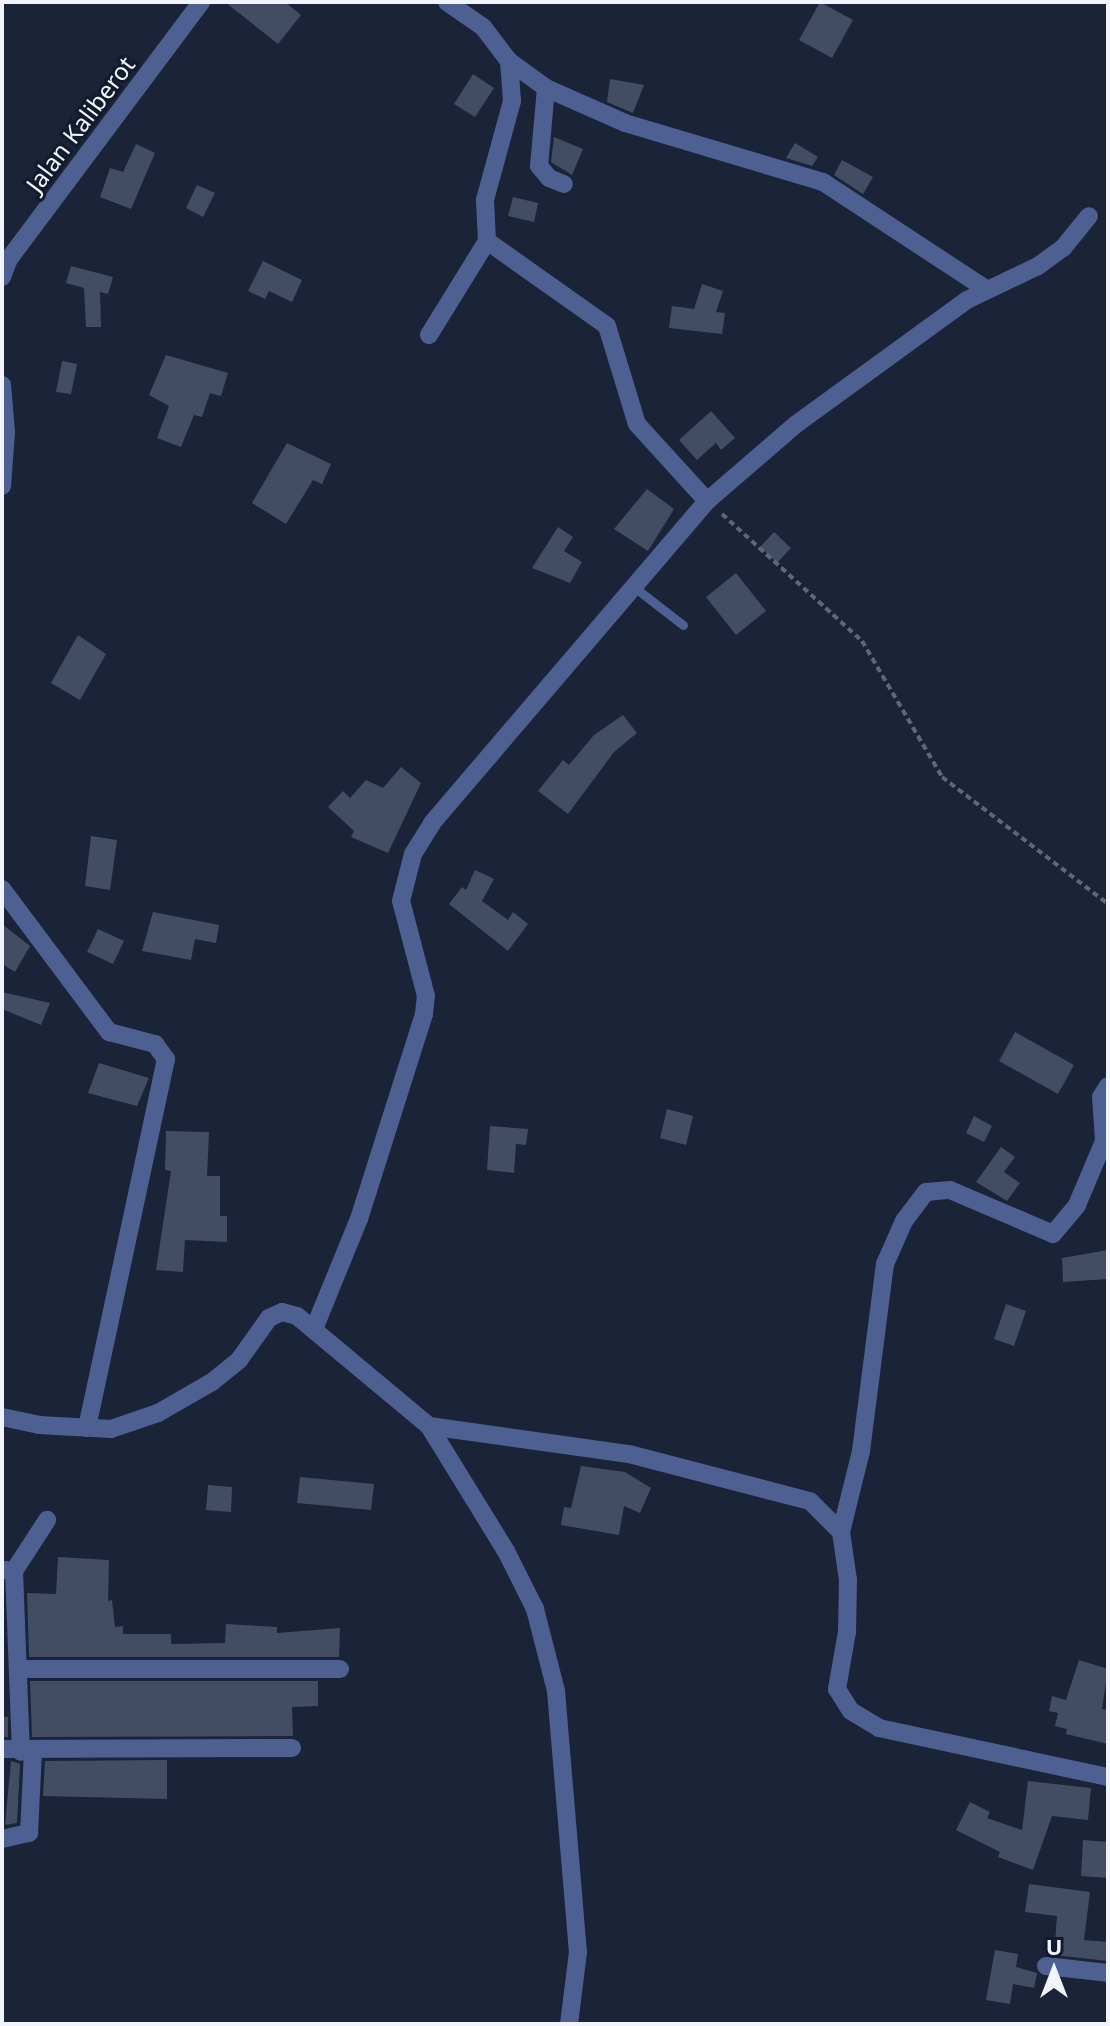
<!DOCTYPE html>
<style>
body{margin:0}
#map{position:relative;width:1110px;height:2026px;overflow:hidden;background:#1b2338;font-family:"Noto Sans",sans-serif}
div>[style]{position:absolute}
.building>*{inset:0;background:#424c63}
.path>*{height:4px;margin-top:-2px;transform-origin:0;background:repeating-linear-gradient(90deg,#5f6677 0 6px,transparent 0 10px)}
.service>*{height:9px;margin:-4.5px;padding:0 4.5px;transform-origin:4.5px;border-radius:4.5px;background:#4d6091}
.minor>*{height:18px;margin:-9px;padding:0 9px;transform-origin:9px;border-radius:9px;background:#4d6091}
span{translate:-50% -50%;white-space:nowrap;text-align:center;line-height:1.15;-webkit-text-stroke:6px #121a2d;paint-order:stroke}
.street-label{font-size:24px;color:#f1f4fd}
.frame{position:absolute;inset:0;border:4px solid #f1f4fd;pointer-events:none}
.north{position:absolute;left:1014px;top:1930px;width:80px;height:80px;-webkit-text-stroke:6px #121a2d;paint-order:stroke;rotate:0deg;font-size:22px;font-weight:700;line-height:32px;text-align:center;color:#f1f4fd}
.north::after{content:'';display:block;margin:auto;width:28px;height:36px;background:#f1f4fd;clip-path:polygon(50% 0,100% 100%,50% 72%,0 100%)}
</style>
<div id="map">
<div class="building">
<div style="clip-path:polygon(225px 2px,285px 2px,301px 15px,278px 44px)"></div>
<div style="clip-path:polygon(820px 2px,853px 20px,832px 58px,799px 40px)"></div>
<div style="clip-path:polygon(473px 74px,494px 88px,475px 117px,454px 104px)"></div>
<div style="clip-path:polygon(610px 79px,644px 85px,633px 113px,607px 102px)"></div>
<div style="clip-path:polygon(554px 137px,583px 149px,572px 175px,551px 162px)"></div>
<div style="clip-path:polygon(795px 143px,818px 157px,812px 166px,786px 158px)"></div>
<div style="clip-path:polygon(136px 144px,155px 153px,131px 209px,100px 197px,110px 168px,123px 172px)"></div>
<div style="clip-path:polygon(842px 160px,873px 177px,863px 194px,834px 175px)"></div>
<div style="clip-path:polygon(197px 185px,215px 193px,203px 217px,186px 208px)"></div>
<div style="clip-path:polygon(513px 197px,538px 203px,534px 222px,508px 216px)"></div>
<div style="clip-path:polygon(263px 261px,302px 280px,292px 302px,269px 291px,265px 299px,248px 291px)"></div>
<div style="clip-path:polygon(71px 266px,113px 277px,108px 294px,100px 292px,101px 327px,86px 327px,84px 288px,66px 283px)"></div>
<div style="clip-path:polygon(702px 284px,723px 291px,716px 312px,725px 313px,722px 334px,669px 328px,672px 306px,694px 309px)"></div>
<div style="clip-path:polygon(166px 355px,228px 373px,221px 396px,210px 393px,202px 417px,194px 415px,181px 447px,157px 438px,169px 406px,149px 395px)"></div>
<div style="clip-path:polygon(62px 361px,77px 364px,71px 394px,56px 392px)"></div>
<div style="clip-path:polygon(711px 411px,735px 438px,721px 450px,716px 443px,697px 460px,679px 440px)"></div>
<div style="clip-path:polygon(287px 443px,331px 464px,322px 484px,313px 480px,286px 524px,252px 503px)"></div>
<div style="clip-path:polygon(647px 489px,674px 509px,648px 551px,614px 529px)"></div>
<div style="clip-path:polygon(558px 527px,573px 537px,564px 551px,582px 562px,570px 583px,532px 568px)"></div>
<div style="clip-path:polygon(774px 532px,791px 548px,777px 563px,760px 547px)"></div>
<div style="clip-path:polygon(736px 573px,766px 611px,736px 635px,706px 597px)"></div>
<div style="clip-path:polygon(78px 635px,106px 654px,80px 700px,51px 683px)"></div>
<div style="clip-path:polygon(623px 715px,637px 733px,614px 752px,568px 814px,538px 791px,563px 760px,569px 765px,594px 735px)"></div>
<div style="clip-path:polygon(401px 767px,421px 783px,388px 853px,351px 837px,354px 831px,328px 807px,343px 791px,350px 798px,366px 780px,383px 788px)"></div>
<div style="clip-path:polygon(91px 836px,117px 840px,110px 890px,85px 886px)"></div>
<div style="clip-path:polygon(475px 870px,494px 879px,482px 901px,508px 920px,513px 912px,528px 924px,508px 951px,449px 904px,462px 887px,466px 890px)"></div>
<div style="clip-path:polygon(153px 912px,219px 925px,216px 943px,195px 939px,191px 960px,142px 951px)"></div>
<div style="clip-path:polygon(2px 924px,30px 946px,15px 972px,2px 964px)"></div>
<div style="clip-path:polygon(98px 929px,124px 941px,113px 964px,87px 952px)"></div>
<div style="clip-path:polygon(2px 992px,50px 1003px,41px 1025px,2px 1009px)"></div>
<div style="clip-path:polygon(1015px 1032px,1074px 1065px,1058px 1094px,999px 1061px)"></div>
<div style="clip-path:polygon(99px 1063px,149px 1078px,137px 1106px,88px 1093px)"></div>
<div style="clip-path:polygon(667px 1109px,693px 1116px,686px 1145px,660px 1138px)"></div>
<div style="clip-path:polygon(974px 1116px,992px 1126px,984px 1142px,966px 1133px)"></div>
<div style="clip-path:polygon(490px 1126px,528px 1129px,526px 1145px,516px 1144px,514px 1173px,487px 1170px)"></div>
<div style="clip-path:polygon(166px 1131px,209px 1132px,207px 1176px,220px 1176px,220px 1216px,227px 1216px,227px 1242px,185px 1240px,183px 1272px,156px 1270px,171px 1171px,165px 1170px)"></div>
<div style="clip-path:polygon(1001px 1147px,1015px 1157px,1004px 1172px,1020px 1183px,1007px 1201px,976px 1182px)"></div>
<div style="clip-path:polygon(1108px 1250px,1108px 1279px,1063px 1282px,1062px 1258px)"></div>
<div style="clip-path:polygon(1006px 1304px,1026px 1311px,1014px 1346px,994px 1339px)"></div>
<div style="clip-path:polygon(581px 1466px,625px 1472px,651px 1488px,640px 1513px,624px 1506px,619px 1535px,561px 1525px,564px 1507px,571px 1508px)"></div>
<div style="clip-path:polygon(300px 1477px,374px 1484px,371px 1510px,297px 1503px)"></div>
<div style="clip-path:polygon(208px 1485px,232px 1487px,231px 1512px,206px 1510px)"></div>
<div style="clip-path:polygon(58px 1557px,109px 1560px,108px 1601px,112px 1600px,115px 1627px,123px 1626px,123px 1634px,171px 1634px,171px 1644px,225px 1643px,226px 1624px,277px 1627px,277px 1633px,340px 1628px,339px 1657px,29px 1657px,27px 1593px,56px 1594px)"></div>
<div style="clip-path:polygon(1079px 1660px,1108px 1669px,1102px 1709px,1108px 1710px,1108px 1744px,1066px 1734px,1067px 1729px,1055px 1726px,1058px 1713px,1049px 1711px,1052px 1696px,1066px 1700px)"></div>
<div style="clip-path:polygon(30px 1681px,318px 1681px,318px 1706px,292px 1707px,293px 1736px,32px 1737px)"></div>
<div style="clip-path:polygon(2px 1717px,8px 1717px,8px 1737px,2px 1737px)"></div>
<div style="clip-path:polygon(167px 1760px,167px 1799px,43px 1796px,45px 1761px)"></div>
<div style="clip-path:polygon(11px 1761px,20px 1764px,17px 1823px,5px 1825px)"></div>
<div style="clip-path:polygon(1028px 1781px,1091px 1788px,1088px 1820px,1052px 1816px,1033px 1870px,998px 1857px,1000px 1852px,956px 1830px,970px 1802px,990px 1812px,987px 1818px,1022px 1830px)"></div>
<div style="clip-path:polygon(1083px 1840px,1108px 1842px,1108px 1878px,1081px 1876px)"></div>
<div style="clip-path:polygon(1029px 1884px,1090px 1892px,1084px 1940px,1108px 1942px,1108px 1961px,1054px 1955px,1057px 1916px,1025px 1912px)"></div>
<div style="clip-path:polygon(995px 1950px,1018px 1954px,1016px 1967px,1037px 1973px,1034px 1988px,1013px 1984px,1010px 2004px,986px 2000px)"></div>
</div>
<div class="path">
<div style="left:722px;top:514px;width:189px;rotate:42.2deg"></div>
<div style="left:862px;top:641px;width:158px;rotate:59.5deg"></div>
<div style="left:942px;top:777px;width:209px;rotate:37.4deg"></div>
</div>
<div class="service">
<div style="left:634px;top:587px;width:62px;rotate:37.8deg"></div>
</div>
<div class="minor">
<div style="left:447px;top:2px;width:44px;rotate:34.8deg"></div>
<div style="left:483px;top:27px;width:43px;rotate:52.6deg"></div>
<div style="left:509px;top:61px;width:46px;rotate:36.1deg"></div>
<div style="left:546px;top:88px;width:86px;rotate:23.9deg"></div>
<div style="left:625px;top:123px;width:207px;rotate:16.6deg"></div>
<div style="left:823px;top:182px;width:195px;rotate:33.3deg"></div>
<div style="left:509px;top:61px;width:40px;rotate:85.7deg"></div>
<div style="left:512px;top:101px;width:103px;rotate:105.3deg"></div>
<div style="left:485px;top:200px;width:41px;rotate:87.2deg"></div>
<div style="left:487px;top:241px;width:147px;rotate:35.3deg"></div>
<div style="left:607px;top:326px;width:102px;rotate:73deg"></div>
<div style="left:637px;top:424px;width:104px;rotate:47.7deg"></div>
<div style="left:546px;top:88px;width:78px;rotate:95.1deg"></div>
<div style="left:539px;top:166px;width:16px;rotate:50deg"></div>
<div style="left:549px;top:178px;width:16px;rotate:22deg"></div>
<div style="left:2px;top:277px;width:19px;rotate:-69deg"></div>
<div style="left:9px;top:259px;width:321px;rotate:-53.2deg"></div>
<div style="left:429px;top:335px;width:110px;rotate:-58.3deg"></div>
<div style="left:2px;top:385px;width:47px;rotate:85.1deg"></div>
<div style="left:6px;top:432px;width:54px;rotate:94.2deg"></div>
<div style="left:2px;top:889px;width:179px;rotate:53.2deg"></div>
<div style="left:109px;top:1032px;width:48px;rotate:14.6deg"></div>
<div style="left:155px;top:1044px;width:19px;rotate:54deg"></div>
<div style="left:166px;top:1059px;width:377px;rotate:102.1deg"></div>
<div style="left:314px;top:1329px;width:119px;rotate:-67.8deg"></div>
<div style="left:359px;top:1219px;width:215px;rotate:-72.4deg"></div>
<div style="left:424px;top:1014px;width:18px;rotate:-84deg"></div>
<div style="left:426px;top:996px;width:98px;rotate:-104.7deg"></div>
<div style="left:401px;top:901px;width:49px;rotate:-75.7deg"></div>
<div style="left:413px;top:854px;width:36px;rotate:-58deg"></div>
<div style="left:432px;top:823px;width:423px;rotate:-49.5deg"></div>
<div style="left:707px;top:501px;width:116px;rotate:-40.8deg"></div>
<div style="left:795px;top:425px;width:213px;rotate:-36deg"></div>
<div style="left:967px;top:300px;width:79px;rotate:-25.6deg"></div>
<div style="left:1038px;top:266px;width:31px;rotate:-36deg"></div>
<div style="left:1063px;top:248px;width:41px;rotate:-50.9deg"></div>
<div style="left:2px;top:1417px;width:38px;rotate:12deg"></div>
<div style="left:39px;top:1425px;width:72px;rotate:3.2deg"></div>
<div style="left:111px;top:1429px;width:50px;rotate:-18.8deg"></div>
<div style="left:158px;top:1413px;width:62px;rotate:-29.9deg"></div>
<div style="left:212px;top:1382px;width:35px;rotate:-39deg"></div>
<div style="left:239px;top:1360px;width:52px;rotate:-54.5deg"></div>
<div style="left:269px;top:1318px;width:14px;rotate:-25deg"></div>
<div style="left:282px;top:1312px;width:16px;rotate:15deg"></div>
<div style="left:297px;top:1316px;width:172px;rotate:39.8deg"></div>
<div style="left:429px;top:1426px;width:147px;rotate:58.4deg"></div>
<div style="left:506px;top:1551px;width:65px;rotate:63.4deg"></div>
<div style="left:535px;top:1609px;width:85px;rotate:75.6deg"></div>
<div style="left:556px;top:1691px;width:262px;rotate:85.2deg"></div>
<div style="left:578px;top:1952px;width:73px;rotate:97.1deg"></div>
<div style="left:429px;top:1426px;width:202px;rotate:8deg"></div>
<div style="left:629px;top:1454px;width:187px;rotate:14.6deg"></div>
<div style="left:810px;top:1501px;width:44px;rotate:45deg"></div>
<div style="left:841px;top:1532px;width:49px;rotate:81.7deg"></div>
<div style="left:848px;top:1580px;width:52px;rotate:91.1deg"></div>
<div style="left:847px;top:1632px;width:58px;rotate:100deg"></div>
<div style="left:837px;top:1689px;width:26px;rotate:58deg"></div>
<div style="left:851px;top:1711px;width:33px;rotate:31deg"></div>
<div style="left:879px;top:1728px;width:234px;rotate:12.1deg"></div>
<div style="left:841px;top:1532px;width:83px;rotate:-76.1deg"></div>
<div style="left:861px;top:1451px;width:189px;rotate:-82.7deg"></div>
<div style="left:885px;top:1264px;width:47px;rotate:-66.2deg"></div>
<div style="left:904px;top:1221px;width:36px;rotate:-53deg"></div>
<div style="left:926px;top:1192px;width:24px;rotate:-5deg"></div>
<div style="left:950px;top:1190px;width:112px;rotate:23.1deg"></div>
<div style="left:1053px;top:1234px;width:38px;rotate:-50deg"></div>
<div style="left:1077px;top:1205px;width:69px;rotate:-67.1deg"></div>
<div style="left:1104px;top:1141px;width:44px;rotate:-93.9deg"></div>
<div style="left:1101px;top:1097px;width:13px;rotate:-58deg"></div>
<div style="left:5px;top:1570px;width:9px;rotate:6deg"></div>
<div style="left:14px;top:1571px;width:61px;rotate:-57.1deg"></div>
<div style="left:14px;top:1571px;width:181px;rotate:87.8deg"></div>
<div style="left:22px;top:1669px;width:318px"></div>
<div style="left:2px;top:1749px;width:290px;rotate:-0.2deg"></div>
<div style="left:2px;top:1839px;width:28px;rotate:-13deg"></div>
<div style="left:29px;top:1833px;width:81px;rotate:-87.2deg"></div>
<div style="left:1046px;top:1966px;width:62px;rotate:6.4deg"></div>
</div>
<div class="street-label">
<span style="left:80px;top:124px;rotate:-53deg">Jalan Kaliberot</span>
</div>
<div class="frame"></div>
<div class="north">U</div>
</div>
